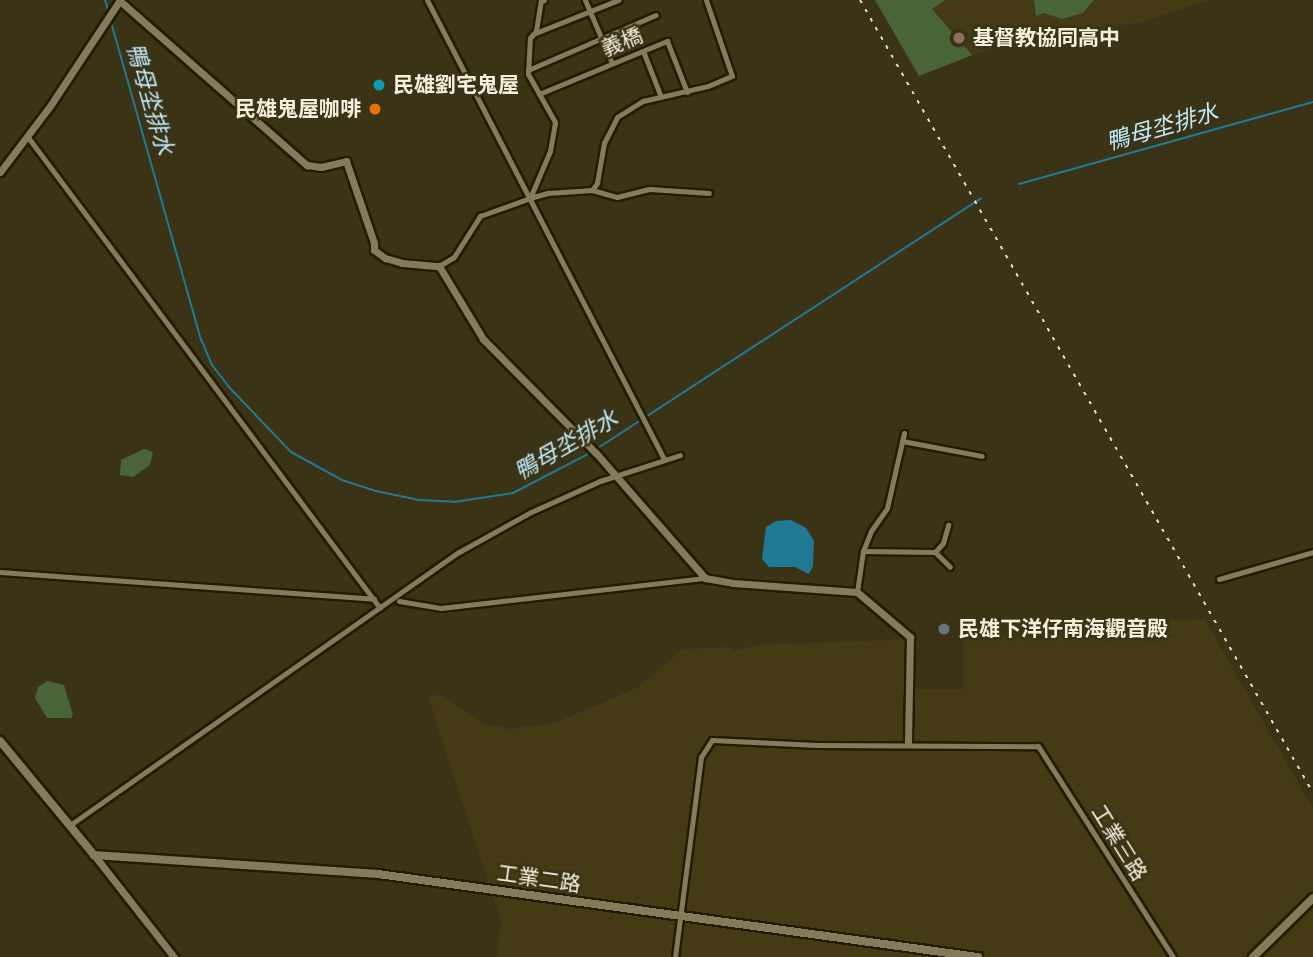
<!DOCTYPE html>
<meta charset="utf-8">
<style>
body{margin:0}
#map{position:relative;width:1313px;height:957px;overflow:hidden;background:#3a3316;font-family:Poppins,"Noto Sans TC",sans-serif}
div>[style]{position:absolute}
.built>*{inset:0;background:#443a14}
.green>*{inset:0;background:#4a6439}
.water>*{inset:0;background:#207a95}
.stream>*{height:2px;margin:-1px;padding:0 1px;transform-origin:1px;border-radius:1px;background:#207a95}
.roads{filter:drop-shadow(2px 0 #221b00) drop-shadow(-2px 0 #221b00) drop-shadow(0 2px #221b00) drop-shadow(0 -2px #221b00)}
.minor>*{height:5px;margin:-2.5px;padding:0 2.5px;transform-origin:2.5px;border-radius:2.5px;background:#837b5c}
.tertiary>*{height:7px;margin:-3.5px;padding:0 3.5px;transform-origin:3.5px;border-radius:3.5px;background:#837b5c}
.secondary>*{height:8px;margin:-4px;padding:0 4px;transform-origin:4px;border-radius:4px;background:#837b5c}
.rail>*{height:2px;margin-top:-1px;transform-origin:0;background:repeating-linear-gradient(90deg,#e1ddca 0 3.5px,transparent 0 10.5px)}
.dots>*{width:19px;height:19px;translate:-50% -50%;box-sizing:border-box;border:4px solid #3a3316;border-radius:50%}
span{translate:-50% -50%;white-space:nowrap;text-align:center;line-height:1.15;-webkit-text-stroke:5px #3a3316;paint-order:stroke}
.poi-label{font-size:21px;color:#f4f0de;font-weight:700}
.left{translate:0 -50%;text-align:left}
.right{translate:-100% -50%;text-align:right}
.street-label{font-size:21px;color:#f4f0de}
.water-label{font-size:23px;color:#c0e9f9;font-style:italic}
</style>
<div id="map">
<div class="built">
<div style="clip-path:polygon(875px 0,1210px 0,1138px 23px,1013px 40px,919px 76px)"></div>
<div style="clip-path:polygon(1123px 618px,1205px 620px,1313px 808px,1313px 957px,497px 957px,499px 929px,503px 928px,428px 697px,440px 694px,483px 723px,509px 729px,555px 723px,638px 687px,683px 649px,728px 647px,736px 651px,756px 645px,914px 639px,914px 689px,963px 689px,963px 638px,1023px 636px,1044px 640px,1050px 633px,1117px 625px)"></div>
</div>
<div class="green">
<div style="clip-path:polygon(875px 0,945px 0,932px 9px,972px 55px,919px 76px)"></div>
<div style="clip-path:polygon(1034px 0,1094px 0,1083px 13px,1062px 19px,1044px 13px,1036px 16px)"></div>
<div style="clip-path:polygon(144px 449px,153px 452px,150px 465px,133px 477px,120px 475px,121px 460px)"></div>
<div style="clip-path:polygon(47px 681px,64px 685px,73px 715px,71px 718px,47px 718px,35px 698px,38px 687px)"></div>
</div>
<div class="water">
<div style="clip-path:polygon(791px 520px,806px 528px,814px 541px,813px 566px,809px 574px,795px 567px,769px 567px,762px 559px,766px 527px,776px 521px)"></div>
</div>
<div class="stream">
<div style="left:105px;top:0;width:10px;rotate:73deg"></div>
<div style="left:111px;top:22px;width:330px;rotate:74.2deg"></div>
<div style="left:201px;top:339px;width:28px;rotate:67deg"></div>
<div style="left:212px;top:365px;width:28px;rotate:52deg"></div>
<div style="left:229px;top:387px;width:90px;rotate:46.4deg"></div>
<div style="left:291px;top:452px;width:58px;rotate:28.8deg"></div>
<div style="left:342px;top:480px;width:36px;rotate:18deg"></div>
<div style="left:376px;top:491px;width:44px;rotate:11.8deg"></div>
<div style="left:419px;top:500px;width:35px;rotate:3deg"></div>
<div style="left:454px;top:502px;width:60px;rotate:-8.7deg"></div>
<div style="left:513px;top:493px;width:87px;rotate:-27.5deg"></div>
<div style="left:1019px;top:184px;width:305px;rotate:-15.6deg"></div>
<div style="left:598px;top:448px;width:457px;rotate:-33.1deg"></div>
</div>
<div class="roads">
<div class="minor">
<div style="left:427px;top:0;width:517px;rotate:62.69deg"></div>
<div style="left:585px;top:0;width:69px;rotate:66.8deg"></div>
<div style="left:533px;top:34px;width:92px;rotate:-21.8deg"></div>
<div style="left:643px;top:51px;width:49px;rotate:68.6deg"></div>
<div style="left:528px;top:70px;width:139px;rotate:-23.3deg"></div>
<div style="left:539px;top:94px;width:139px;rotate:-22.5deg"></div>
<div style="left:667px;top:41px;width:55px;rotate:68.6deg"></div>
<div style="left:27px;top:136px;width:589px;rotate:53.21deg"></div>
<div style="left:592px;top:190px;width:9px;rotate:-54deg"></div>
<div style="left:597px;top:183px;width:41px;rotate:-80.1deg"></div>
<div style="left:604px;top:143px;width:29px;rotate:-63deg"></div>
<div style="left:617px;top:117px;width:31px;rotate:-32deg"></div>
<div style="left:643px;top:101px;width:67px;rotate:-13deg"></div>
<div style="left:708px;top:86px;width:26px;rotate:-23deg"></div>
<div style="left:732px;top:76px;width:80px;rotate:-108.9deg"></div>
<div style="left:530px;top:198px;width:19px;rotate:-16deg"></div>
<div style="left:548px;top:193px;width:44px;rotate:-3.9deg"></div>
<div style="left:592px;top:190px;width:26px;rotate:16deg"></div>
<div style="left:617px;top:197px;width:34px;rotate:-14deg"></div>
<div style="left:650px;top:189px;width:59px;rotate:3.9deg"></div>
<div style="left:439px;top:266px;width:17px;rotate:-31deg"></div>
<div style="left:454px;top:257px;width:49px;rotate:-57.6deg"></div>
<div style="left:480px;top:216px;width:53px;rotate:-19.8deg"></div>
<div style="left:530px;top:198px;width:51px;rotate:-66.9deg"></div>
<div style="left:550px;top:151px;width:29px;rotate:-80deg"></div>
<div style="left:555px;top:122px;width:55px;rotate:-119.4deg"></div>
<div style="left:528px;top:74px;width:36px;rotate:-87deg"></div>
<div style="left:530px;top:38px;width:9px;rotate:-49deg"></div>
<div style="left:536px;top:31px;width:30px;rotate:-81deg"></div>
<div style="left:541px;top:1px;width:3px;rotate:-18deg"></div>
<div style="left:902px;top:441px;width:81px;rotate:10.6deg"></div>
<div style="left:863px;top:551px;width:22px;rotate:-68deg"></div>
<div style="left:871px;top:531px;width:28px;rotate:-55deg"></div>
<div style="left:887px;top:508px;width:77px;rotate:-77.2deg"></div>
<div style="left:935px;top:552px;width:12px;rotate:-48deg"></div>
<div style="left:943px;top:543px;width:19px;rotate:-74deg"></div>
<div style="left:0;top:572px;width:375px;rotate:4.1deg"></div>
<div style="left:1219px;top:579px;width:98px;rotate:-16deg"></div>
<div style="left:857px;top:592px;width:41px;rotate:-81.7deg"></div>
<div style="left:863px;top:551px;width:72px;rotate:0.8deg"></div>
<div style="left:935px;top:552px;width:21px;rotate:45deg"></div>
<div style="left:399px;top:601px;width:43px;rotate:9.5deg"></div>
<div style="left:441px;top:608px;width:266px;rotate:-6.5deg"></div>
<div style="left:70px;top:825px;width:475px;rotate:-35.1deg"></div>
<div style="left:459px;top:552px;width:82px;rotate:-29.1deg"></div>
<div style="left:531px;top:512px;width:76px;rotate:-24.2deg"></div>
<div style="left:600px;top:481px;width:84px;rotate:-18deg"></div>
<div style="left:675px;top:957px;width:202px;rotate:-82.6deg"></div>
<div style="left:701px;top:757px;width:20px;rotate:-57deg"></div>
<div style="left:712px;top:740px;width:105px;rotate:2.7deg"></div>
<div style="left:817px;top:745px;width:221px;rotate:0.3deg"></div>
<div style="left:1038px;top:746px;width:250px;rotate:57.4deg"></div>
</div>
<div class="tertiary">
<div style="left:120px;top:1px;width:249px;rotate:41.3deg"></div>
<div style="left:307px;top:165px;width:14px;rotate:8deg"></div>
<div style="left:321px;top:167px;width:26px;rotate:-13deg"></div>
<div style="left:346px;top:161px;width:87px;rotate:71.1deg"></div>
<div style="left:374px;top:243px;width:7px;rotate:90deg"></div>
<div style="left:374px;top:250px;width:14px;rotate:36deg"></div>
<div style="left:385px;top:258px;width:18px;rotate:16deg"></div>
<div style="left:402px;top:263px;width:37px;rotate:5deg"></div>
<div style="left:439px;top:266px;width:85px;rotate:58.9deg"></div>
<div style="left:483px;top:339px;width:161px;rotate:45.3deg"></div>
<div style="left:596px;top:453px;width:166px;rotate:48.9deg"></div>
<div style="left:705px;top:578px;width:28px;rotate:10deg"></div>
<div style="left:733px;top:583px;width:124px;rotate:4.2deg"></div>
<div style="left:857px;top:592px;width:70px;rotate:40.3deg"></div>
<div style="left:910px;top:637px;width:107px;rotate:91.1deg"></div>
<div style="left:0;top:172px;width:83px;rotate:-52.9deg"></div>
<div style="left:50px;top:106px;width:127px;rotate:-56.6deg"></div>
<div style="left:94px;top:855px;width:130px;rotate:51.9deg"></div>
</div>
<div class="secondary">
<div style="left:0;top:741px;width:148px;rotate:50.5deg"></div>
<div style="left:94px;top:855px;width:285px;rotate:3.8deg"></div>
<div style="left:378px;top:874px;width:606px;rotate:7.88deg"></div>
<div style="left:1253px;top:957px;width:84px;rotate:-44.5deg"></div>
</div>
</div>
<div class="rail">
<div style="left:860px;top:0;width:913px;rotate:60.26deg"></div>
</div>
<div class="dots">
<div style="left:959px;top:38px;background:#8d6e63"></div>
<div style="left:379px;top:85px;background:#0f9aa8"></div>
<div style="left:375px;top:109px;background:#e8710a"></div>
<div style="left:944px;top:629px;background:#6b7280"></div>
</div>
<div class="poi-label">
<span class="left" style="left:973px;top:38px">基督教協同高中</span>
<span class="left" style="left:393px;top:85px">民雄劉宅鬼屋</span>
<span class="right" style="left:361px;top:109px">民雄鬼屋咖啡</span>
<span class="left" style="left:958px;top:629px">民雄下洋仔南海觀音殿</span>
</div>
<div class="street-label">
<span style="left:622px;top:42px;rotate:-22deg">義橋</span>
<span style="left:1119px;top:843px;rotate:58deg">工業三路</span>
<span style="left:539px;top:879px;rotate:8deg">工業二路</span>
</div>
<div class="water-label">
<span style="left:150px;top:99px;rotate:74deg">鴨母坔排水</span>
<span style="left:1162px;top:127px;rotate:-16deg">鴨母坔排水</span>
<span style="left:566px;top:445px;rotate:-30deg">鴨母坔排水</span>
</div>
</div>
